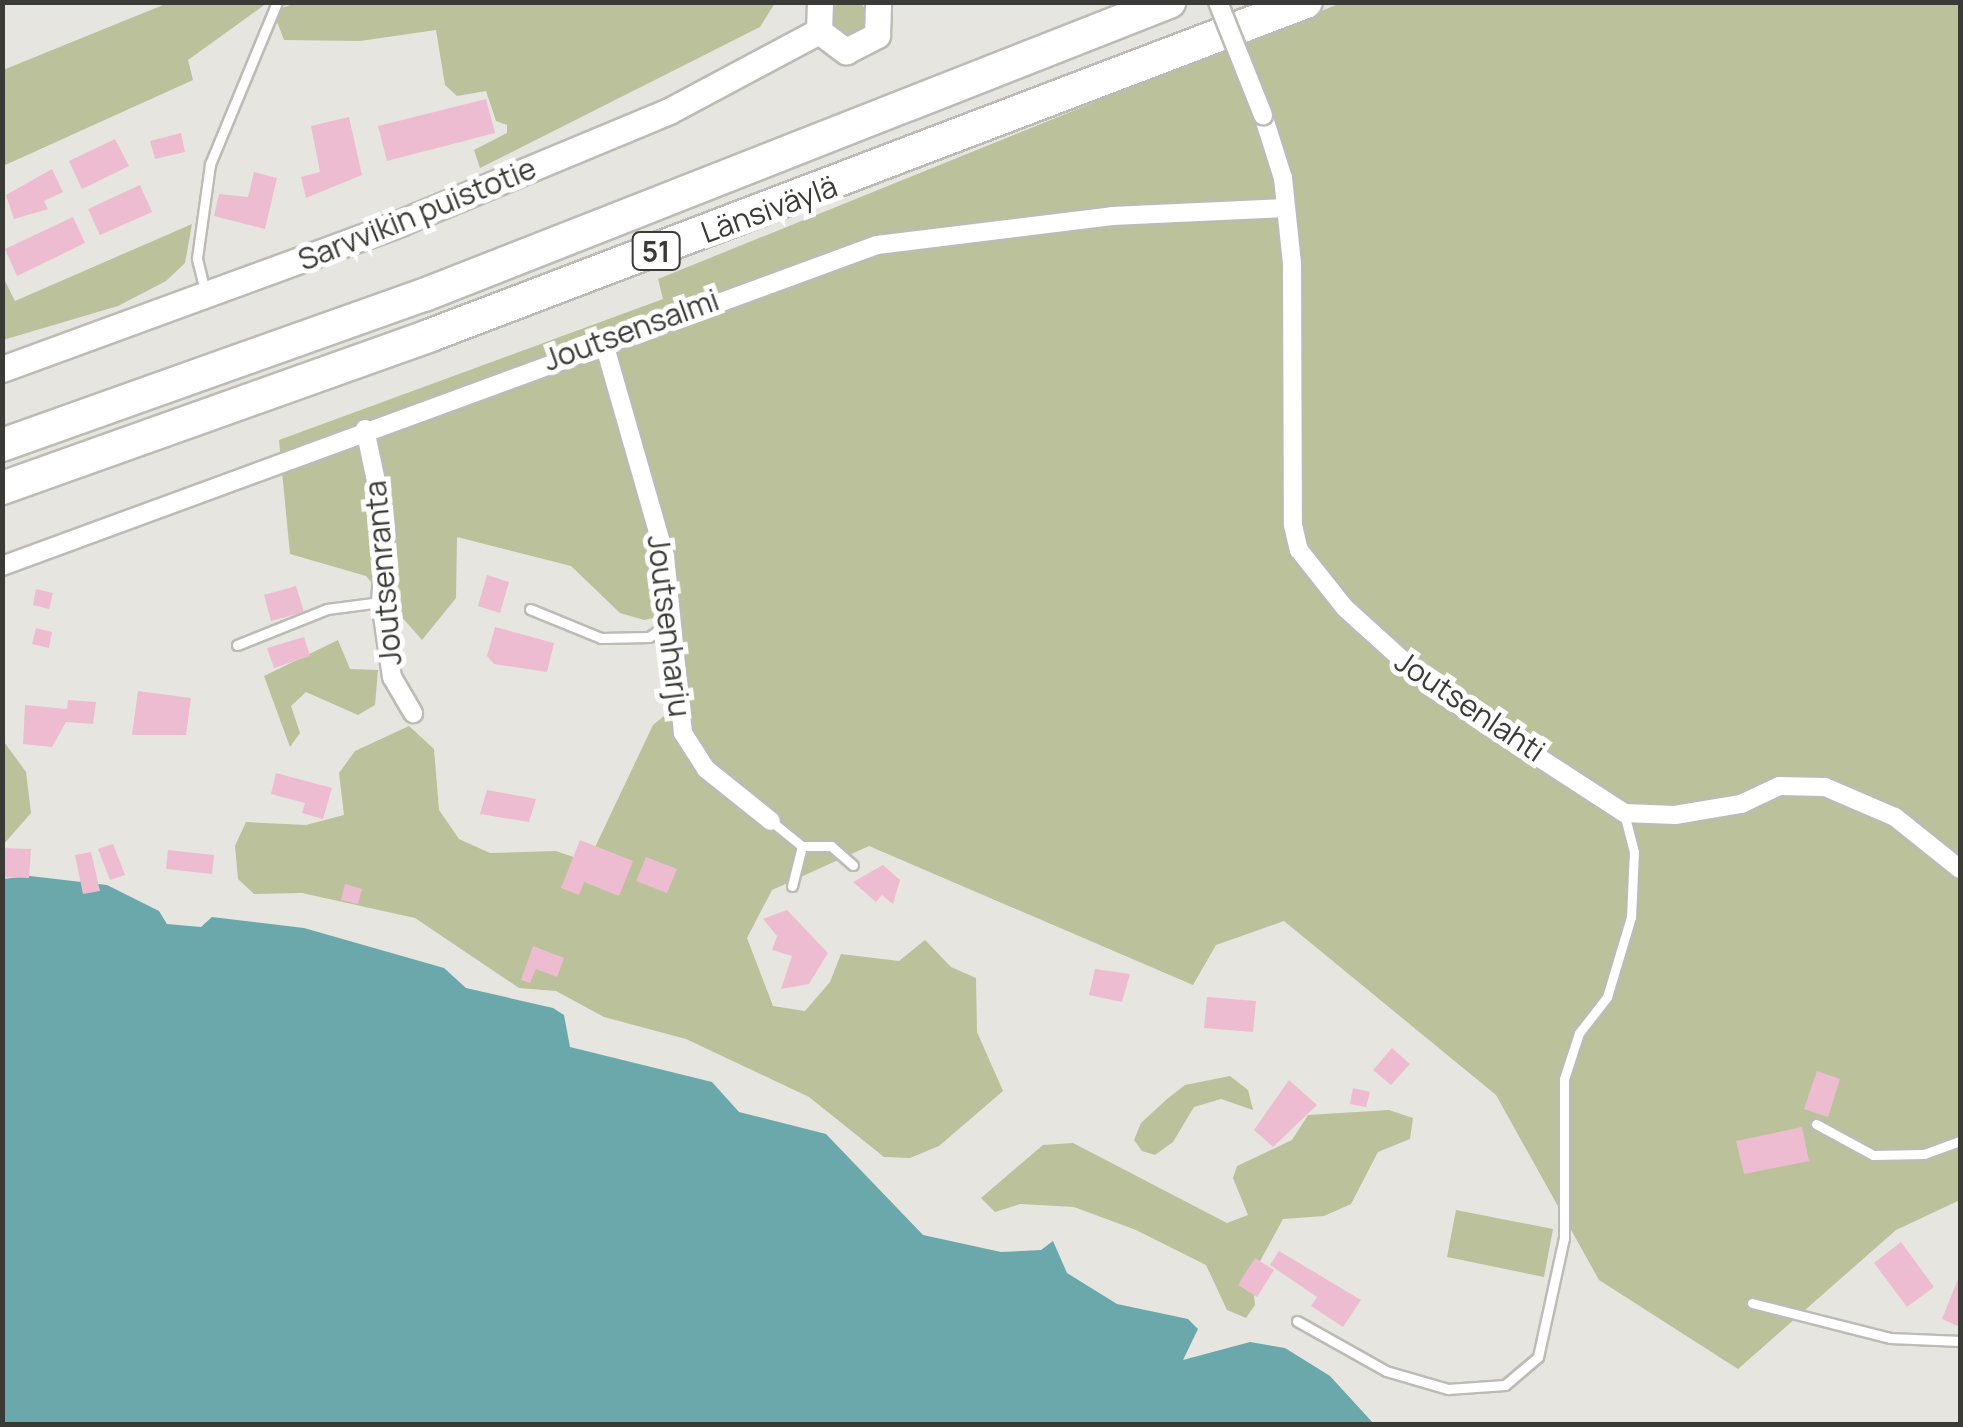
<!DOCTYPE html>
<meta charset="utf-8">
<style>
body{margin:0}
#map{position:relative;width:1963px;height:1427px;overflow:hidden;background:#e7e5df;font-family:Manrope,sans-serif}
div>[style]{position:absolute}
.green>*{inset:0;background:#bbc19b}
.round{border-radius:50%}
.water>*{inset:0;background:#6ba8ab}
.building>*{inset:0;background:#eebcd1}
.roads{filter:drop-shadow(2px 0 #bcbbb5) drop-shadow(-2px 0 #bcbbb5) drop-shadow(0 2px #bcbbb5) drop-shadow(0 -2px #bcbbb5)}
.lane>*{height:9px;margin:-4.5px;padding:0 4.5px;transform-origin:4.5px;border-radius:4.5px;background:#fff}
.street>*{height:18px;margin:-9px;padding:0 9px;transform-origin:9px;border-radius:9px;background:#fff}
.secondary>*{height:25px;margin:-12.5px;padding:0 12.5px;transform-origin:12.5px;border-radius:12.5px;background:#fff}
.highway>*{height:32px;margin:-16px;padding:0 16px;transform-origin:16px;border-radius:16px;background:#fff}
.bridges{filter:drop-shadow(2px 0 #bcbbb5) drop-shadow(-2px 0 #bcbbb5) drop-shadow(0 2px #bcbbb5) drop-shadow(0 -2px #bcbbb5)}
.street-bridge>*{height:18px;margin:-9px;padding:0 9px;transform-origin:9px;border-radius:9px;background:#fff}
span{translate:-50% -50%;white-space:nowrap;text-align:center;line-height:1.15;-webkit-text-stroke:10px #fff;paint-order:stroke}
.shield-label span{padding:2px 8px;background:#fff;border:2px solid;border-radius:8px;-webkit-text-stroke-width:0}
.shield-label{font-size:28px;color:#3a3a37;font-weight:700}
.street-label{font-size:30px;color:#3a3a37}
.frame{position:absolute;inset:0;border:5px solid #3a3a37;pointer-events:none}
</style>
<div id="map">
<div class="green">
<div class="round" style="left:830px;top:0;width:38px;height:38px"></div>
<div style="clip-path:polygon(300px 2px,775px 2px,775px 3px,760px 27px,480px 168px,474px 150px,507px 133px,507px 125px,496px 121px,486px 91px,457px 96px,445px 85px,436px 30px,360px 41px,284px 40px,276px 19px,281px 8px)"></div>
<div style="clip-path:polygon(168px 3px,267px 3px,188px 60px,193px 80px,3px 166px,3px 70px)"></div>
<div style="clip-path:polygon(1341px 3px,1960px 3px,1960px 1200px,1896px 1230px,1738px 1369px,1599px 1280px,1496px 1095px,1284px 921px,1216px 945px,1193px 985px,869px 846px,772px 890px,747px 938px,773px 1006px,805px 1011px,830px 982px,841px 954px,899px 961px,925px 940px,951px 967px,976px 978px,977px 1032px,1003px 1091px,939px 1146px,910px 1158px,884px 1157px,809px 1097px,686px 1039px,604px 1017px,556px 991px,519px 988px,415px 918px,302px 893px,254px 894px,238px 879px,235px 846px,246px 822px,306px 825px,344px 815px,339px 773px,355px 751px,409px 726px,434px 749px,439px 810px,459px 839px,490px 853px,556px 851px,588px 862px,653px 725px,686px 698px,682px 612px,644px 620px,620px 613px,571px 566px,457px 537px,456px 598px,422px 640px,366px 576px,290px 554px,279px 440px,663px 299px,658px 279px,1226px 49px,1253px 118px,1271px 112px,1245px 42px)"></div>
<div style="clip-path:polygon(192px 224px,185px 263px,166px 281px,118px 306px,3px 340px,3px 277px,15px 301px)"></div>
<div style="clip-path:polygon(338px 640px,350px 669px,378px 670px,375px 705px,358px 715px,306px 692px,291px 706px,300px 733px,290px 747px,264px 676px)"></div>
<div style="clip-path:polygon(2px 739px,26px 772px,31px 813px,3px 845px)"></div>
<div style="clip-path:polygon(1230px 1076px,1248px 1090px,1253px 1110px,1221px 1099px,1194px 1107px,1173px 1142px,1155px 1155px,1142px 1151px,1134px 1140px,1141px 1123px,1167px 1099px,1185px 1085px)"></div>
<div style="clip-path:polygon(1389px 1110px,1413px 1118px,1410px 1139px,1378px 1152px,1351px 1204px,1324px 1216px,1283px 1219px,1252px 1276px,1255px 1305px,1246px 1318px,1227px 1310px,1206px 1265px,1136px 1230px,1074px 1207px,1020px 1204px,995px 1212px,981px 1198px,1043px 1145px,1073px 1143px,1227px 1223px,1248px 1215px,1233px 1178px,1237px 1166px,1292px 1140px,1308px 1115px)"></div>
<div style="clip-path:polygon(1456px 1210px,1553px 1229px,1544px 1277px,1447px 1257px)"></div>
</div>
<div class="water">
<div style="clip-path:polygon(30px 876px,107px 885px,159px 911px,167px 924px,201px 927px,212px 917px,304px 928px,444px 968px,466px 988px,553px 1008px,564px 1015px,570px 1047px,712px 1082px,739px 1112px,826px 1134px,923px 1235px,1001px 1252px,1041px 1250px,1053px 1241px,1067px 1273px,1117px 1304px,1188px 1319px,1198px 1329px,1183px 1360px,1250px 1342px,1285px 1348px,1330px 1376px,1374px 1424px,3px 1424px,2px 879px)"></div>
</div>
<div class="building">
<div style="clip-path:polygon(486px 99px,495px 133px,387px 161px,378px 126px)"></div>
<div style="clip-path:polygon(349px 117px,362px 175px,306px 198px,301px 177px,320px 172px,311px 126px)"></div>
<div style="clip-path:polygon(181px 133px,185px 152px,155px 159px,150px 141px)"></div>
<div style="clip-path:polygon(115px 139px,129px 166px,82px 189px,69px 161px)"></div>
<div style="clip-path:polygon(52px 169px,63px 192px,44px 201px,48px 209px,14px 219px,6px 195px)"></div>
<div style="clip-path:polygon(254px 172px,277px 178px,265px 229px,214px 216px,219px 194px,248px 197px)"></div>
<div style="clip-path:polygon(140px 185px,152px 212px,100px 235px,88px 209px)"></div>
<div style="clip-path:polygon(73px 217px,85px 243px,17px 276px,5px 249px)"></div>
<div style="clip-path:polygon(487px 575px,509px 582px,500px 613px,478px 606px)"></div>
<div style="clip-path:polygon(296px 586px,304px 612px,271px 621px,264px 595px)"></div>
<div style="clip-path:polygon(36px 589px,53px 593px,49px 609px,33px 605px)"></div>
<div style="clip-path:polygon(495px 627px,554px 643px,547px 672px,494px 664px,487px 656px)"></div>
<div style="clip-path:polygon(36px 628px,52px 632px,49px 648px,32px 644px)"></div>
<div style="clip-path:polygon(304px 637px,310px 656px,274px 668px,267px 648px)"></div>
<div style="clip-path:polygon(138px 691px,191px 698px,186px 735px,132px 735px)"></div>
<div style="clip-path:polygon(68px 700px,96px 702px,93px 724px,66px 722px,52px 747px,23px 744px,25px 705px,67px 709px)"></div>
<div style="clip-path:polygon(276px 773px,332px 788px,323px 819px,302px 813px,305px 803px,271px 794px)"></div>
<div style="clip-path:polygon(487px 790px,536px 799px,529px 822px,480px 814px)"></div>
<div style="clip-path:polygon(580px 840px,633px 861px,619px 896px,584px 882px,579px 895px,561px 888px)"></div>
<div style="clip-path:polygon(113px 844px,125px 875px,110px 880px,98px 849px)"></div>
<div style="clip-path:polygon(2px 848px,31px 849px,29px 878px,2px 877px)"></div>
<div style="clip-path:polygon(168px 850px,214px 855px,212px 874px,166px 869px)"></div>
<div style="clip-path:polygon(91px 852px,100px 891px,83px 894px,75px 855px)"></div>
<div style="clip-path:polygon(646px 857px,677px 869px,667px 893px,636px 881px)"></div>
<div style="clip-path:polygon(883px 865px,900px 880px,893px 904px,882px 895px,876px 902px,853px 882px)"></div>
<div style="clip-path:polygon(345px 884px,362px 889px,358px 904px,341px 900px)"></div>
<div style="clip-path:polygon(787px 910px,828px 953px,809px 984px,781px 989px,792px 956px,772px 950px,777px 936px,763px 919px)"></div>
<div style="clip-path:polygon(533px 946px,564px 958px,557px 977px,536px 969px,530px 983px,521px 980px)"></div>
<div style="clip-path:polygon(1095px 969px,1130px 974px,1122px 1002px,1089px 995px)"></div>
<div style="clip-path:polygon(1207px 997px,1256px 1001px,1253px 1032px,1204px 1028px)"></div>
<div style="clip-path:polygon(1392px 1048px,1410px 1064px,1391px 1085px,1373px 1070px)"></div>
<div style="clip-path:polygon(1817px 1071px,1840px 1079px,1828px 1117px,1804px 1109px)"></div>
<div style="clip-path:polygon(1289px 1080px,1317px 1105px,1273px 1147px,1254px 1130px)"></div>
<div style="clip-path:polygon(1353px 1088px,1370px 1092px,1366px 1107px,1350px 1104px)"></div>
<div style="clip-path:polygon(1802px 1127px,1809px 1161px,1744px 1174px,1736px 1141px)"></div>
<div style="clip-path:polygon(1901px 1242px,1934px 1287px,1907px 1307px,1874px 1263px)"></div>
<div style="clip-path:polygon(1279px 1251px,1361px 1300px,1343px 1327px,1311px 1306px,1317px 1297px,1270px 1265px)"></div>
<div style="clip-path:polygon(1255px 1258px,1274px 1270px,1257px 1297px,1238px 1285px)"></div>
<div style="clip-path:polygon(1960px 1274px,1960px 1327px,1942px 1319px)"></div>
</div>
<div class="roads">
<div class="lane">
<div style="left:205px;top:291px;width:34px;rotate:-104deg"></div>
<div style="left:197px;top:258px;width:95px;rotate:-82.1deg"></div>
<div style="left:210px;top:164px;width:175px;rotate:-67.5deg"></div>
<div style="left:530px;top:609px;width:77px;rotate:22.2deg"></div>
<div style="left:601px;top:638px;width:48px;rotate:-1.2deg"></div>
<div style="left:649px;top:637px;width:24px;rotate:-35deg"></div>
<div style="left:237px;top:645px;width:97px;rotate:-21.8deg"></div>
<div style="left:327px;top:609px;width:54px;rotate:-7.4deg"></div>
<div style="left:771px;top:821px;width:40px;rotate:39deg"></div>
<div style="left:802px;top:846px;width:29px"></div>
<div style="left:831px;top:846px;width:29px;rotate:41deg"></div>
<div style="left:792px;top:886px;width:41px;rotate:-76deg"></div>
<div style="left:1816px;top:1124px;width:65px;rotate:28.5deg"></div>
<div style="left:1873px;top:1155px;width:51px;rotate:-1.1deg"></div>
<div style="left:1924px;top:1154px;width:38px;rotate:-20deg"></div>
<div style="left:1752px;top:1303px;width:142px;rotate:14.2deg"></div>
<div style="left:1890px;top:1338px;width:70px;rotate:2.5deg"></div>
<div style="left:1297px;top:1321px;width:102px;rotate:29.3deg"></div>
<div style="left:1386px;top:1371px;width:65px;rotate:16.2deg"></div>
<div style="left:1448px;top:1389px;width:57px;rotate:-4deg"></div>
<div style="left:1505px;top:1385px;width:43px;rotate:-40.3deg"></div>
<div style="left:1538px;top:1357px;width:122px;rotate:-77.7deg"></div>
<div style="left:1564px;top:1238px;width:159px;rotate:-90deg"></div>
<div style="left:1564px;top:1079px;width:48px;rotate:-71.9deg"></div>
<div style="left:1579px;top:1033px;width:46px;rotate:-52.1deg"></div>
<div style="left:1607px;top:997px;width:84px;rotate:-73.3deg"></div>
<div style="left:1631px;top:917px;width:65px;rotate:-87.4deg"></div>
<div style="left:1634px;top:852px;width:40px;rotate:-104.4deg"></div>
</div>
<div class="street">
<div style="left:1263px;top:115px;width:66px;rotate:72.4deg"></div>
<div style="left:1283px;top:178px;width:86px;rotate:84deg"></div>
<div style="left:1292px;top:264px;width:261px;rotate:89.8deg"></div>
<div style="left:1293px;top:525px;width:26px;rotate:77deg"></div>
<div style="left:1299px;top:550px;width:74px;rotate:51.6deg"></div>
<div style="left:1345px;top:608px;width:125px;rotate:42.1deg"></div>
<div style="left:1438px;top:692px;width:222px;rotate:33deg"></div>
<div style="left:1624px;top:813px;width:51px;rotate:2.2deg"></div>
<div style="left:1675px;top:815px;width:67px;rotate:-9.5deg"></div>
<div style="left:1741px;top:804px;width:42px;rotate:-25.3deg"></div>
<div style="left:1779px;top:786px;width:46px;rotate:1.2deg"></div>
<div style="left:1825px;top:787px;width:76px;rotate:23.2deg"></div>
<div style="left:1895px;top:817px;width:83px;rotate:38.7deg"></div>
<div style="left:603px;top:340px;width:225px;rotate:74deg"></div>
<div style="left:665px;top:556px;width:178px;rotate:84.2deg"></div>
<div style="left:683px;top:733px;width:43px;rotate:57.4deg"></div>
<div style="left:706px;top:769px;width:83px;rotate:38.7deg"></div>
<div style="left:365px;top:429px;width:102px;rotate:78.1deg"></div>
<div style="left:386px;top:529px;width:73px;rotate:93.9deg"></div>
<div style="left:381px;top:602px;width:76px;rotate:81.7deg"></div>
<div style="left:392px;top:677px;width:42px;rotate:59.7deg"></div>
<div style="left:2px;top:566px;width:932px;rotate:-20.15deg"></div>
<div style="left:877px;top:245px;width:237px;rotate:-7deg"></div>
<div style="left:1112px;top:216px;width:174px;rotate:-2.6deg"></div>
</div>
<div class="secondary">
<div style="left:820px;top:2px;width:29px;rotate:92deg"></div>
<div style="left:819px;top:31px;width:34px;rotate:37deg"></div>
<div style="left:846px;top:51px;width:35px;rotate:-27deg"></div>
<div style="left:877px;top:35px;width:33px;rotate:-88deg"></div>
<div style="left:2px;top:369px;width:424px;rotate:-20.1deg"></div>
<div style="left:400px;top:223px;width:291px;rotate:-22.6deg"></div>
<div style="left:669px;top:111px;width:170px;rotate:-28.1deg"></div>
</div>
<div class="highway">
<div style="left:2px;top:445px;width:448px;rotate:-19.6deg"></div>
<div style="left:424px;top:295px;width:801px;rotate:-21.47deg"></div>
<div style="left:2px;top:488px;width:455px;rotate:-19.6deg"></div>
<div style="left:431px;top:335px;width:936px;rotate:-20.84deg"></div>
</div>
</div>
<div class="bridges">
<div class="street-bridge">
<div style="left:1218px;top:2px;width:122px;rotate:68.3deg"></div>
</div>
</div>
<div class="shield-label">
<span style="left:656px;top:251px">51</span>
</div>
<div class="street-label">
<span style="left:769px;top:209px;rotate:-20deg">Länsiväylä</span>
<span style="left:417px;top:214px;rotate:-22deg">Sarvvikin puistotie</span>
<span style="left:631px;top:330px;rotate:-20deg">Joutsensalmi</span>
<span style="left:383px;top:573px;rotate:-95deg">Joutsenranta</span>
<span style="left:669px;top:626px;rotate:83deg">Joutsenharju</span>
<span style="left:1470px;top:706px;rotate:34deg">Joutsenlahti</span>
</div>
<div class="frame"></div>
</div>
